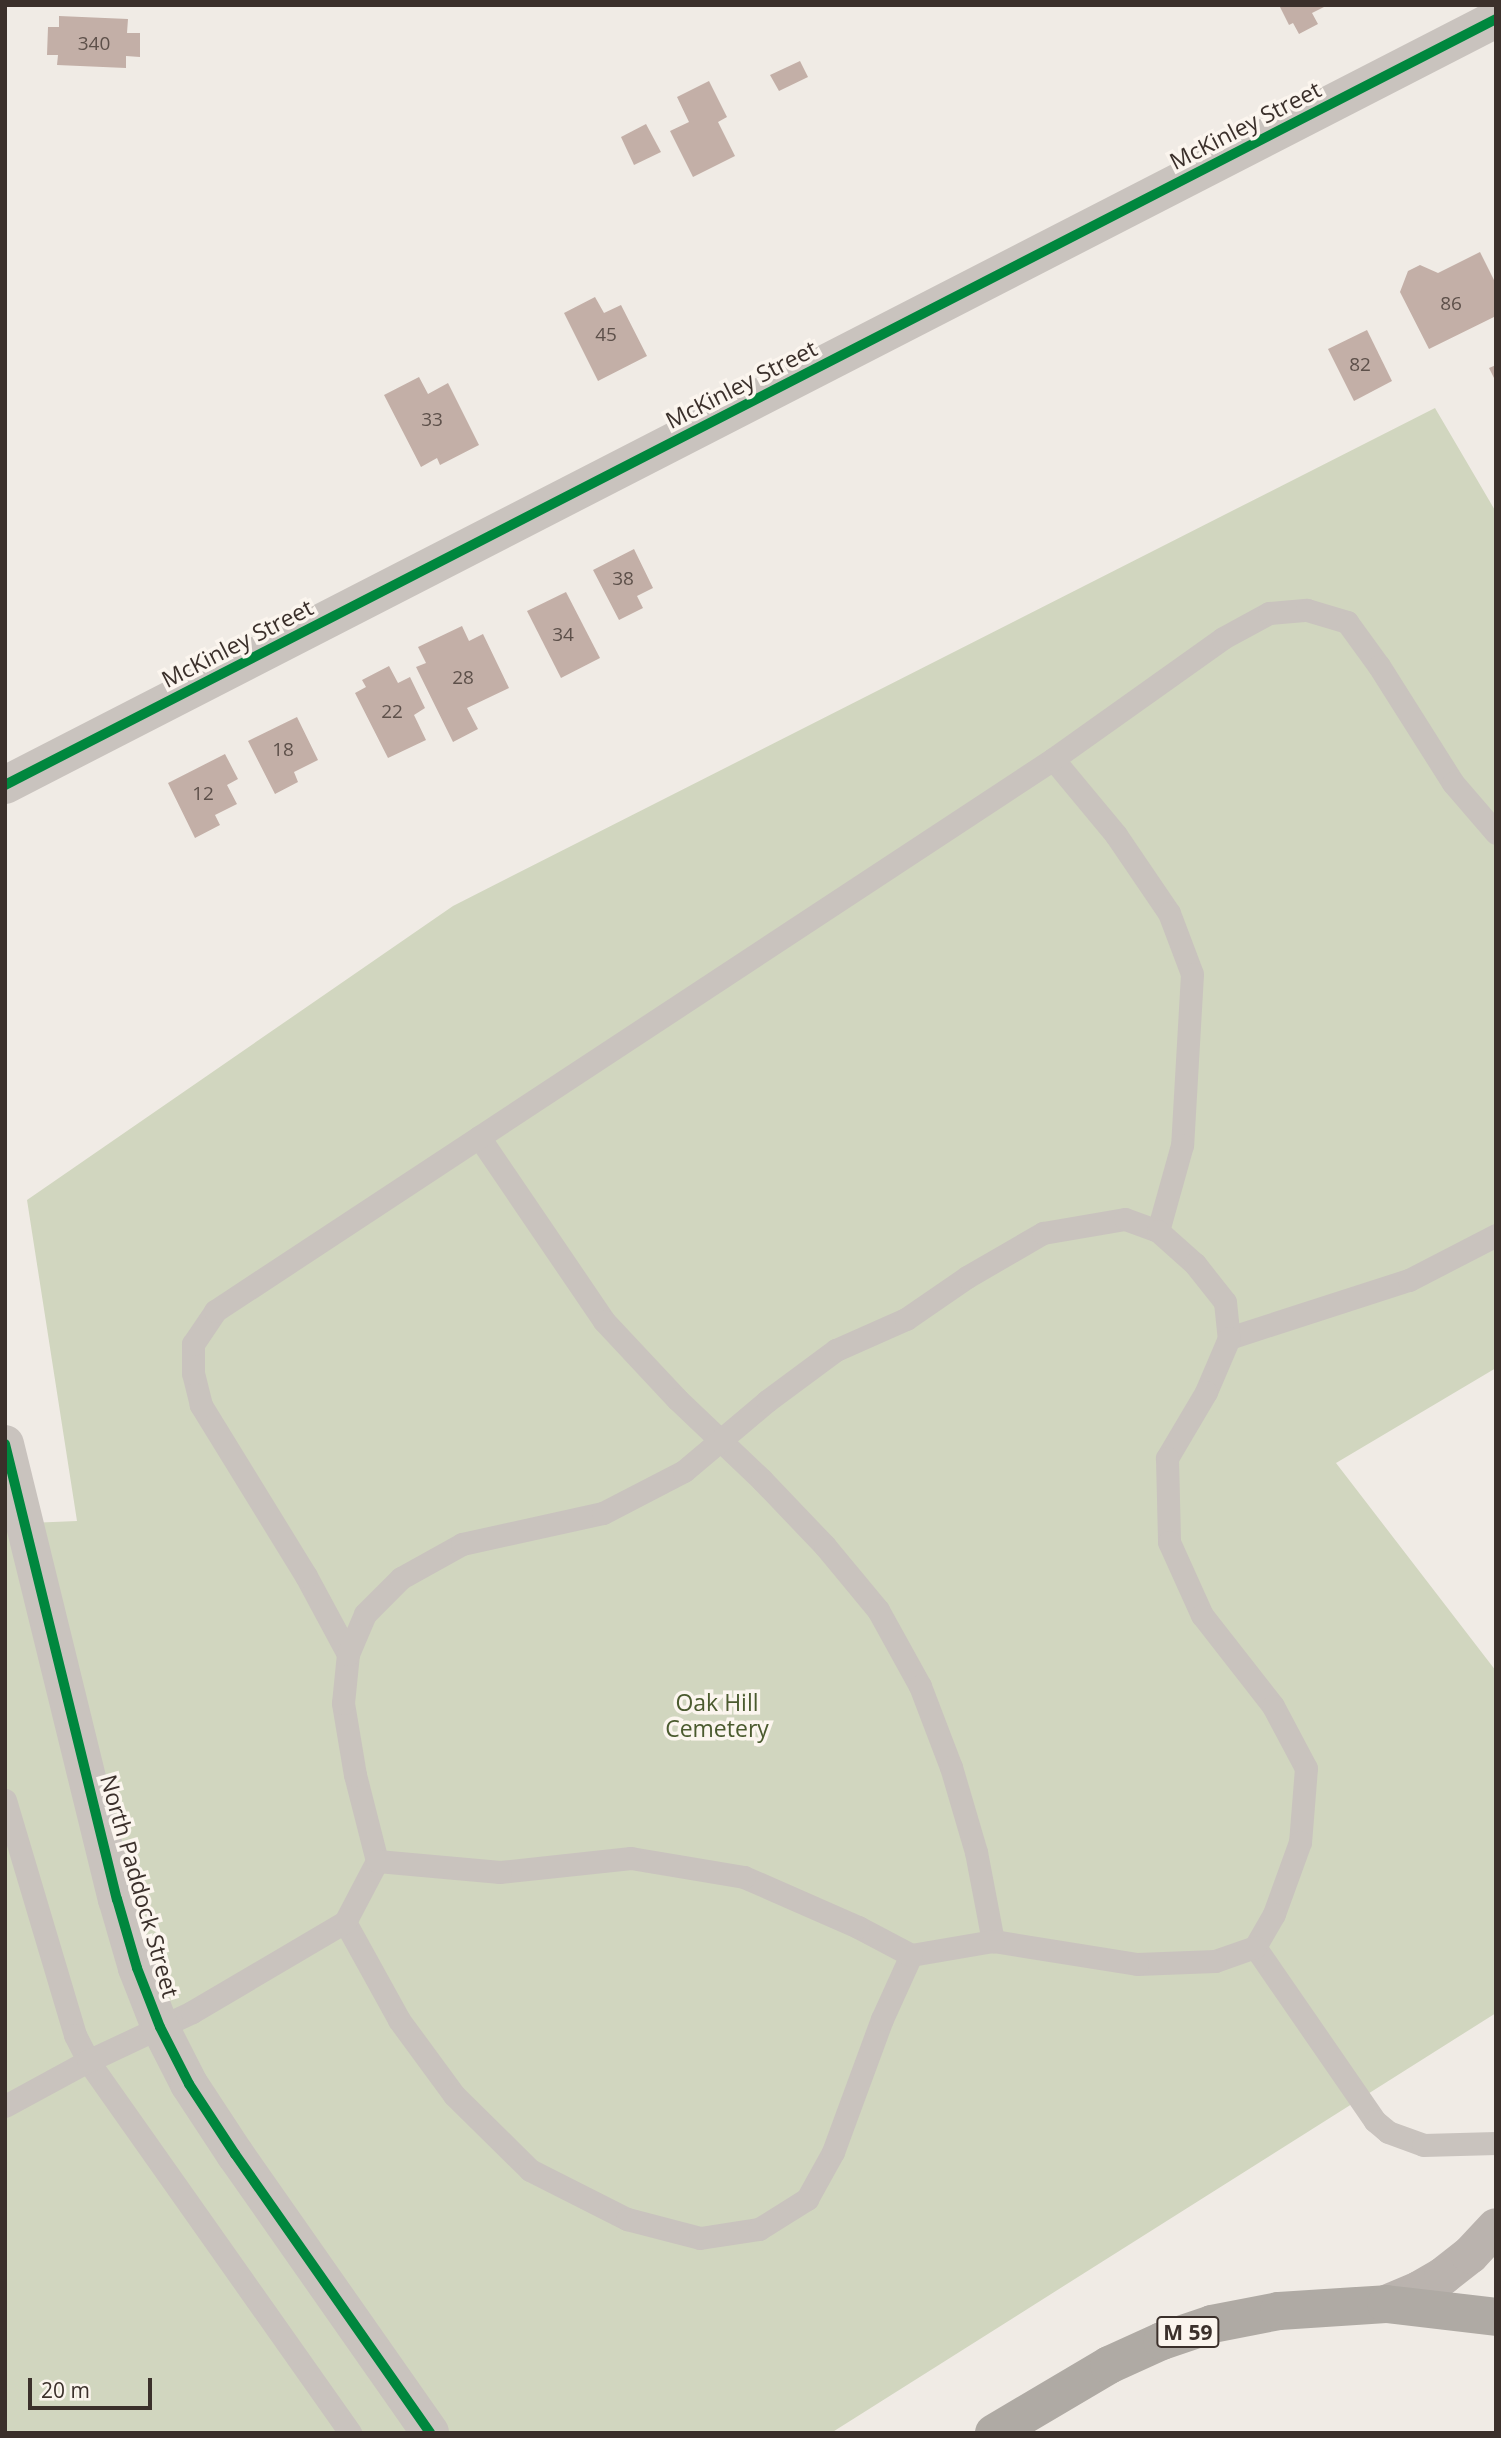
<!DOCTYPE html>
<style>
body{margin:0}
#map{position:relative;width:1501px;height:2438px;overflow:hidden;background:#f0ebe5;font-family:"Open Sans",sans-serif}
div>[style]{position:absolute}
.green>*{inset:0;background:#d1d6bf}
.building>*{inset:0;background:#c3afa7}
.lane>*{height:23px;margin:-11.5px;padding:0 11.5px;transform-origin:11.5px;border-radius:11.5px;background:#c9c3be}
.street>*{height:38px;margin:-19px;padding:0 19px;transform-origin:19px;border-radius:19px;background:#c9c3be}
.secondary>*{height:38px;margin:-19px;padding:0 19px;transform-origin:19px;border-radius:19px;background:#bab3ae}
.highway>*{height:38px;margin:-19px;padding:0 19px;transform-origin:19px;border-radius:19px;background:#afaaa4}
.cycleway>*{height:10px;margin:-5px;padding:0 5px;transform-origin:5px;border-radius:5px;background:#00873e}
span{translate:-50% -50%;white-space:nowrap;text-align:center;line-height:1.15;-webkit-text-stroke:7px #fbf5ee;paint-order:stroke}
.number-label{font-size:19px;color:#5d504a}
.number-label span{-webkit-text-stroke-width:0}
.shield-label span{padding:2px 5px;background:#fbf5ee;border:2px solid;border-radius:5px;-webkit-text-stroke-width:0}
.shield-label{font-size:21px;color:#3b302b;font-weight:700}
.street-label{font-size:23px;color:#3b302b}
.park-label{font-size:23px;color:#4a5a2e}
.frame{position:absolute;inset:0;border:7px solid #3b302b;pointer-events:none}
.scale{position:absolute;left:28px;top:2378px;width:124px;height:32px;box-sizing:border-box;border:4px solid #3b302b;border-top:0;padding-left:9px;font-size:21px;line-height:24px;white-space:nowrap;color:#3b302b;-webkit-text-stroke:5px #fbf5ee;paint-order:stroke}
</style>
<div id="map">
<div class="green">
<div style="clip-path:polygon(1435px 408px,1496px 512px,1496px 1368px,1336px 1463px,1496px 1671px,1496px 2013px,831px 2433px,5px 2433px,5px 1524px,77px 1521px,27px 1200px,453px 906px)"></div>
</div>
<div class="building">
<div style="clip-path:polygon(1279px 5px,1328px 5px,1312px 13px,1318px 24px,1299px 34px,1293px 23px,1289px 25px)"></div>
<div style="clip-path:polygon(59px 16px,128px 19px,127px 33px,140px 33px,140px 57px,126px 56px,126px 68px,57px 65px,58px 55px,47px 55px,48px 27px,59px 27px)"></div>
<div style="clip-path:polygon(800px 61px,808px 77px,779px 91px,770px 75px)"></div>
<div style="clip-path:polygon(709px 81px,727px 117px,718px 122px,735px 156px,693px 177px,670px 131px,689px 122px,677px 97px)"></div>
<div style="clip-path:polygon(646px 124px,661px 152px,634px 165px,621px 137px)"></div>
<div style="clip-path:polygon(1480px 252px,1496px 284px,1496px 316px,1429px 349px,1400px 292px,1408px 271px,1420px 265px,1438px 273px)"></div>
<div style="clip-path:polygon(595px 297px,604px 313px,621px 305px,647px 356px,598px 381px,564px 313px)"></div>
<div style="clip-path:polygon(1367px 330px,1392px 381px,1354px 401px,1328px 349px)"></div>
<div style="clip-path:polygon(1496px 365px,1496px 382px,1489px 368px)"></div>
<div style="clip-path:polygon(419px 377px,428px 394px,448px 383px,479px 445px,440px 465px,437px 458px,421px 467px,384px 395px)"></div>
<div style="clip-path:polygon(634px 549px,653px 588px,637px 596px,643px 608px,619px 620px,593px 570px)"></div>
<div style="clip-path:polygon(566px 592px,600px 658px,561px 678px,527px 611px)"></div>
<div style="clip-path:polygon(462px 626px,469px 641px,483px 634px,509px 688px,467px 708px,478px 729px,453px 742px,416px 667px,426px 663px,418px 647px)"></div>
<div style="clip-path:polygon(389px 666px,398px 683px,410px 677px,425px 708px,414px 715px,426px 740px,388px 758px,355px 693px,366px 687px,362px 680px)"></div>
<div style="clip-path:polygon(297px 717px,318px 760px,294px 772px,298px 782px,275px 794px,248px 741px)"></div>
<div style="clip-path:polygon(225px 754px,238px 779px,227px 785px,237px 804px,215px 815px,220px 825px,195px 838px,168px 783px)"></div>
</div>
<div class="lane">
<div style="left:1053px;top:759px;width:99px;rotate:50.3deg"></div>
<div style="left:1116px;top:835px;width:94px;rotate:55.8deg"></div>
<div style="left:1169px;top:913px;width:65px;rotate:69.3deg"></div>
<div style="left:1192px;top:974px;width:171px;rotate:93.3deg"></div>
<div style="left:1182px;top:1145px;width:89px;rotate:105.6deg"></div>
<div style="left:479px;top:1137px;width:222px;rotate:55.8deg"></div>
<div style="left:604px;top:1321px;width:107px;rotate:46.9deg"></div>
<div style="left:677px;top:1399px;width:117px;rotate:43.6deg"></div>
<div style="left:762px;top:1480px;width:91px;rotate:46.3deg"></div>
<div style="left:825px;top:1546px;width:83px;rotate:50.4deg"></div>
<div style="left:878px;top:1610px;width:87px;rotate:61.1deg"></div>
<div style="left:920px;top:1686px;width:87px;rotate:69.1deg"></div>
<div style="left:951px;top:1767px;width:89px;rotate:73.6deg"></div>
<div style="left:976px;top:1852px;width:91px;rotate:79.2deg"></div>
<div style="left:1229px;top:1338px;width:189px;rotate:-17.9deg"></div>
<div style="left:1409px;top:1280px;width:98px;rotate:-27.3deg"></div>
<div style="left:348px;top:1654px;width:89px;rotate:-118.3deg"></div>
<div style="left:306px;top:1576px;width:201px;rotate:-121.6deg"></div>
<div style="left:201px;top:1405px;width:33px;rotate:-104deg"></div>
<div style="left:193px;top:1373px;width:29px;rotate:-90deg"></div>
<div style="left:193px;top:1344px;width:40px;rotate:-56deg"></div>
<div style="left:215px;top:1311px;width:1003px;rotate:-33.37deg"></div>
<div style="left:1053px;top:759px;width:209px;rotate:-35.4deg"></div>
<div style="left:1223px;top:638px;width:52px;rotate:-28.5deg"></div>
<div style="left:1269px;top:613px;width:38px;rotate:-5deg"></div>
<div style="left:1307px;top:610px;width:42px;rotate:16.7deg"></div>
<div style="left:1347px;top:622px;width:54px;rotate:54deg"></div>
<div style="left:1379px;top:666px;width:138px;rotate:57.7deg"></div>
<div style="left:1453px;top:783px;width:66px;rotate:49.3deg"></div>
<div style="left:5px;top:1800px;width:245px;rotate:73.4deg"></div>
<div style="left:75px;top:2035px;width:29px;rotate:63deg"></div>
<div style="left:88px;top:2061px;width:455px;rotate:54.8deg"></div>
<div style="left:345px;top:1922px;width:112px;rotate:61.1deg"></div>
<div style="left:399px;top:2020px;width:93px;rotate:53.7deg"></div>
<div style="left:454px;top:2095px;width:107px;rotate:44.6deg"></div>
<div style="left:530px;top:2170px;width:109px;rotate:26.8deg"></div>
<div style="left:627px;top:2219px;width:75px;rotate:14.6deg"></div>
<div style="left:700px;top:2238px;width:60px;rotate:-8.7deg"></div>
<div style="left:759px;top:2229px;width:57px;rotate:-32deg"></div>
<div style="left:807px;top:2199px;width:54px;rotate:-61deg"></div>
<div style="left:833px;top:2152px;width:142px;rotate:-69.8deg"></div>
<div style="left:882px;top:2019px;width:70px;rotate:-65.6deg"></div>
<div style="left:1255px;top:1947px;width:211px;rotate:55.4deg"></div>
<div style="left:1375px;top:2121px;width:17px;rotate:40deg"></div>
<div style="left:1388px;top:2132px;width:37px;rotate:20deg"></div>
<div style="left:1423px;top:2145px;width:73px;rotate:-1.6deg"></div>
<div style="left:5px;top:2106px;width:94px;rotate:-28.5deg"></div>
<div style="left:88px;top:2061px;width:115px;rotate:-25.2deg"></div>
<div style="left:192px;top:2012px;width:178px;rotate:-30.5deg"></div>
<div style="left:345px;top:1922px;width:69px;rotate:-62.3deg"></div>
<div style="left:377px;top:1861px;width:89px;rotate:-104.3deg"></div>
<div style="left:355px;top:1775px;width:73px;rotate:-99.5deg"></div>
<div style="left:343px;top:1703px;width:49px;rotate:-84.2deg"></div>
<div style="left:348px;top:1654px;width:43px;rotate:-67deg"></div>
<div style="left:365px;top:1614px;width:51px;rotate:-45deg"></div>
<div style="left:401px;top:1578px;width:70px;rotate:-29.1deg"></div>
<div style="left:462px;top:1544px;width:144px;rotate:-12.4deg"></div>
<div style="left:603px;top:1513px;width:91px;rotate:-27.4deg"></div>
<div style="left:684px;top:1471px;width:109px;rotate:-40.1deg"></div>
<div style="left:767px;top:1401px;width:86px;rotate:-36.5deg"></div>
<div style="left:836px;top:1350px;width:77px;rotate:-23.9deg"></div>
<div style="left:906px;top:1319px;width:74px;rotate:-34.5deg"></div>
<div style="left:967px;top:1277px;width:88px;rotate:-30.1deg"></div>
<div style="left:1043px;top:1233px;width:83px;rotate:-9.7deg"></div>
<div style="left:1125px;top:1219px;width:35px;rotate:20deg"></div>
<div style="left:1158px;top:1231px;width:50px;rotate:41.7deg"></div>
<div style="left:1195px;top:1264px;width:48px;rotate:51.7deg"></div>
<div style="left:1225px;top:1302px;width:36px;rotate:84deg"></div>
<div style="left:1229px;top:1338px;width:59px;rotate:113.1deg"></div>
<div style="left:1206px;top:1392px;width:77px;rotate:120.6deg"></div>
<div style="left:1167px;top:1458px;width:84px;rotate:88.6deg"></div>
<div style="left:1169px;top:1542px;width:80px;rotate:65.7deg"></div>
<div style="left:1202px;top:1615px;width:115px;rotate:52deg"></div>
<div style="left:1273px;top:1706px;width:70px;rotate:62deg"></div>
<div style="left:1306px;top:1768px;width:74px;rotate:94.6deg"></div>
<div style="left:1300px;top:1842px;width:77px;rotate:109.9deg"></div>
<div style="left:1274px;top:1914px;width:38px;rotate:120deg"></div>
<div style="left:1255px;top:1947px;width:42px;rotate:160.7deg"></div>
<div style="left:1215px;top:1961px;width:78px;rotate:177.8deg"></div>
<div style="left:1137px;top:1964px;width:146px;rotate:-170.9deg"></div>
<div style="left:993px;top:1941px;width:83px;rotate:170.3deg"></div>
<div style="left:911px;top:1955px;width:60px;rotate:-152.2deg"></div>
<div style="left:858px;top:1927px;width:124px;rotate:-156.3deg"></div>
<div style="left:744px;top:1877px;width:115px;rotate:-170.5deg"></div>
<div style="left:631px;top:1858px;width:132px;rotate:173.9deg"></div>
<div style="left:500px;top:1872px;width:123px;rotate:-174.9deg"></div>
</div>
<div class="street">
<div style="left:5px;top:785px;width:1676px;rotate:-27.19deg"></div>
<div style="left:5px;top:1444px;width:469px;rotate:76.2deg"></div>
<div style="left:117px;top:1899px;width:72px;rotate:73.8deg"></div>
<div style="left:137px;top:1968px;width:63px;rotate:68.7deg"></div>
<div style="left:160px;top:2027px;width:64px;rotate:63deg"></div>
<div style="left:189px;top:2084px;width:84px;rotate:56.7deg"></div>
<div style="left:235px;top:2154px;width:340px;rotate:55deg"></div>
</div>
<div class="secondary">
<div style="left:1386px;top:2304px;width:36px;rotate:-23deg"></div>
<div style="left:1419px;top:2290px;width:28px;rotate:-30deg"></div>
<div style="left:1443px;top:2276px;width:34px;rotate:-38deg"></div>
<div style="left:1470px;top:2255px;width:38px;rotate:-47deg"></div>
</div>
<div class="highway">
<div style="left:994px;top:2433px;width:134px;rotate:-30.6deg"></div>
<div style="left:1109px;top:2365px;width:58px;rotate:-24.4deg"></div>
<div style="left:1162px;top:2341px;width:53px;rotate:-18.8deg"></div>
<div style="left:1212px;top:2324px;width:68px;rotate:-11deg"></div>
<div style="left:1279px;top:2311px;width:107px;rotate:-3.7deg"></div>
<div style="left:1386px;top:2304px;width:111px;rotate:6.7deg"></div>
</div>
<div class="cycleway">
<div style="left:5px;top:785px;width:1676px;rotate:-27.19deg"></div>
<div style="left:5px;top:1444px;width:469px;rotate:76.2deg"></div>
<div style="left:117px;top:1899px;width:72px;rotate:73.8deg"></div>
<div style="left:137px;top:1968px;width:63px;rotate:68.7deg"></div>
<div style="left:160px;top:2027px;width:64px;rotate:63deg"></div>
<div style="left:189px;top:2084px;width:84px;rotate:56.7deg"></div>
<div style="left:235px;top:2154px;width:340px;rotate:55deg"></div>
</div>
<div class="number-label">
<span style="left:94px;top:44px">340</span>
<span style="left:1451px;top:304px">86</span>
<span style="left:606px;top:335px">45</span>
<span style="left:1360px;top:365px">82</span>
<span style="left:432px;top:420px">33</span>
<span style="left:623px;top:579px">38</span>
<span style="left:563px;top:635px">34</span>
<span style="left:463px;top:678px">28</span>
<span style="left:392px;top:712px">22</span>
<span style="left:283px;top:750px">18</span>
<span style="left:203px;top:794px">12</span>
</div>
<div class="shield-label">
<span style="left:1188px;top:2332px">M 59</span>
</div>
<div class="street-label">
<span style="left:1245px;top:125px;rotate:-27deg">McKinley Street</span>
<span style="left:741px;top:384px;rotate:-27deg">McKinley Street</span>
<span style="left:237px;top:643px;rotate:-27deg">McKinley Street</span>
<span style="left:140px;top:1886px;rotate:74deg">North Paddock Street</span>
</div>
<div class="park-label">
<span style="left:717px;top:1715px">Oak Hill<br>Cemetery</span>
</div>
<div class="frame"></div>
<div class="scale">20 m</div>
</div>
